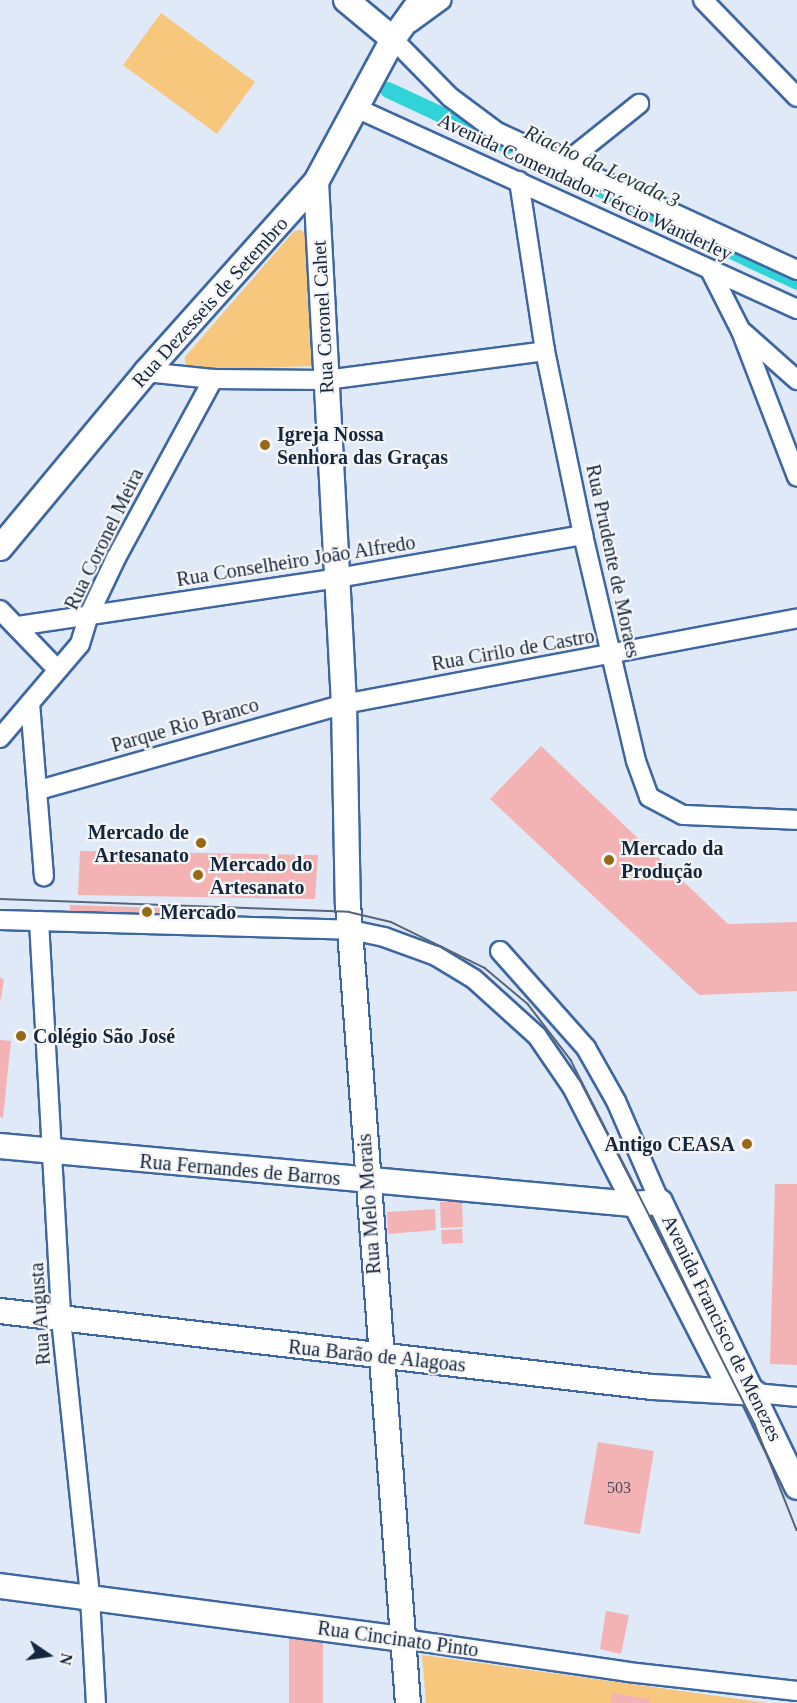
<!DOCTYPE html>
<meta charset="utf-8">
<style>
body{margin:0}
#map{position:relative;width:797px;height:1703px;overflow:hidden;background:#e0e9f7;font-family:"Times New Roman",serif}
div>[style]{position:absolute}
.green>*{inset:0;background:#f7c77d}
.canal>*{height:16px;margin:-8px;padding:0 8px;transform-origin:8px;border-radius:8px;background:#30d3d7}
.building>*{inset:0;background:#f3b2b4}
.roads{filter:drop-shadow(2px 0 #3e67a2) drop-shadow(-2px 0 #3e67a2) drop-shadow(0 2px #3e67a2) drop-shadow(0 -2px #3e67a2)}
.street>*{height:18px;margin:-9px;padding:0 9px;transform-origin:9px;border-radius:9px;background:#fff}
.secondary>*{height:24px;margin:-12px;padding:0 12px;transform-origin:12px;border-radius:12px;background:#fff}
.tram>*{height:1.5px;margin:-0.75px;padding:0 0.75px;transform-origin:0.75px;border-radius:0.75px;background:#56657a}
.dots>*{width:16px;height:16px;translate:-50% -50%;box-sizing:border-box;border:3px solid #f6f6f6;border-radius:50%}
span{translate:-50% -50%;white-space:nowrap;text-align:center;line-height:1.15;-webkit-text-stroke:4.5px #f6f6f6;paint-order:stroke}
.number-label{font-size:16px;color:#4c485c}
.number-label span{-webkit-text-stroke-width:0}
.street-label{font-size:20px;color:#14253e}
.poi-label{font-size:20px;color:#14253e;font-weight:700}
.left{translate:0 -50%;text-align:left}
.right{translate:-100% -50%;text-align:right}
.water-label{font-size:21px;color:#1e3738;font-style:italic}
.north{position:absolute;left:18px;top:1625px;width:60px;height:60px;-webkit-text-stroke:4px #f6f6f6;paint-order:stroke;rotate:103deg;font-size:16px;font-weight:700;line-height:24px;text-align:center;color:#14253e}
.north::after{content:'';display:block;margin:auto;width:21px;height:27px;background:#14253e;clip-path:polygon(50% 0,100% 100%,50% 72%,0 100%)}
</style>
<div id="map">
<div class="green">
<div style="clip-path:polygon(161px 13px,255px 82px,217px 134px,123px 65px)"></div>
<div style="clip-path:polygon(301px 230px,306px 235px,317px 366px,194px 370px,185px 364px,185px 357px,294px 231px)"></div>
<div style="clip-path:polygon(422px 1655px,767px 1703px,426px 1703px)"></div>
</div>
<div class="canal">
<div style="left:388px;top:90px;width:132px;rotate:25deg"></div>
<div style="left:570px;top:175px;width:251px;rotate:25.2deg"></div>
</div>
<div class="building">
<div style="clip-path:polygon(541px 746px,728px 924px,797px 922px,797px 991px,699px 995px,490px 799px)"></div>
<div style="clip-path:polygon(80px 851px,318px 855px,315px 899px,78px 895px)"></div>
<div style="clip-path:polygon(70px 905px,227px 910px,227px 921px,70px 916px)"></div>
<div style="clip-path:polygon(0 978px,4px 979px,1px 999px,0 999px)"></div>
<div style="clip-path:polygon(0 1040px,11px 1041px,3px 1118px,0 1117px)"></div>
<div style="clip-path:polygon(775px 1184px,797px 1184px,797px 1365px,770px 1364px)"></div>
<div style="clip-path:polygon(462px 1201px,463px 1227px,441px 1228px,440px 1202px)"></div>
<div style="clip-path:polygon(435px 1209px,436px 1230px,388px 1234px,387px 1212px)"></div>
<div style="clip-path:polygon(462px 1229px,463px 1243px,442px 1244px,441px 1230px)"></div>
<div style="clip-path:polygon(598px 1442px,654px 1451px,640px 1534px,584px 1524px)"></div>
<div style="clip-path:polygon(606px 1611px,629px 1615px,621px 1654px,600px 1649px)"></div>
<div style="clip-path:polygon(289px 1633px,323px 1638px,323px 1703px,289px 1703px)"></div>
<div style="clip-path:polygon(612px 1693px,650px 1699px,650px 1703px,611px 1703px)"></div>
</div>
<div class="roads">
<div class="street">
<div style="left:703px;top:0;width:135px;rotate:45.9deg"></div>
<div style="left:410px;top:23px;width:39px;rotate:-36deg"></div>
<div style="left:393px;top:39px;width:81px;rotate:45.5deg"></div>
<div style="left:450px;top:97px;width:59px;rotate:36.7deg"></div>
<div style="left:497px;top:132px;width:330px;rotate:24.7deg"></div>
<div style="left:354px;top:107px;width:487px;rotate:24.5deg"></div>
<div style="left:565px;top:163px;width:95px;rotate:-38.6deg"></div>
<div style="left:519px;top:181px;width:172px;rotate:81.3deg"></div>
<div style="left:545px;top:351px;width:188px;rotate:78.3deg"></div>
<div style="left:583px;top:535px;width:232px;rotate:76.8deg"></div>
<div style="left:636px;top:761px;width:38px;rotate:70deg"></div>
<div style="left:649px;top:797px;width:38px;rotate:28deg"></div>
<div style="left:683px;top:815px;width:114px;rotate:2.5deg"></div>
<div style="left:710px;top:270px;width:68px;rotate:63.1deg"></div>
<div style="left:741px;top:331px;width:156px;rotate:69deg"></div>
<div style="left:744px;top:333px;width:71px;rotate:41.6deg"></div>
<div style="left:146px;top:372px;width:67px;rotate:6deg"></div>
<div style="left:213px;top:379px;width:113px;rotate:0.5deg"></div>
<div style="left:326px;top:380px;width:221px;rotate:-7.5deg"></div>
<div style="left:0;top:610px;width:83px;rotate:46deg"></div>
<div style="left:17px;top:626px;width:324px;rotate:-8.5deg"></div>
<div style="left:337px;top:578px;width:250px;rotate:-9.9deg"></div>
<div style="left:30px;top:703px;width:174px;rotate:85.4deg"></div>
<div style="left:0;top:738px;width:123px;rotate:-49.6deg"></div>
<div style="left:80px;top:644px;width:28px;rotate:-73deg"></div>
<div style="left:88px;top:617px;width:65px;rotate:-64.6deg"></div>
<div style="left:116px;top:558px;width:204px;rotate:-61.5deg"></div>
<div style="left:39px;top:790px;width:317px;rotate:-15.7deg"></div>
<div style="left:344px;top:704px;width:461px;rotate:-10.7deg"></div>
<div style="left:0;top:920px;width:351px;rotate:1.6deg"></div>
<div style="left:351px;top:930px;width:34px;rotate:12deg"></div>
<div style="left:384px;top:937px;width:55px;rotate:20.1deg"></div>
<div style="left:436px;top:956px;width:44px;rotate:31.2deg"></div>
<div style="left:474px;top:979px;width:85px;rotate:42.1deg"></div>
<div style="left:537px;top:1036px;width:62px;rotate:55.5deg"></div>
<div style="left:572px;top:1087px;width:342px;rotate:62.8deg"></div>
<div style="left:39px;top:921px;width:399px;rotate:86.8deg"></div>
<div style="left:61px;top:1319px;width:280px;rotate:84deg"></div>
<div style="left:90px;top:1597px;width:106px;rotate:86.8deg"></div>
<div style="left:500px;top:951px;width:130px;rotate:48.4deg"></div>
<div style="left:586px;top:1048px;width:61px;rotate:60.5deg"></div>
<div style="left:616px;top:1101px;width:110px;rotate:66.5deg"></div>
<div style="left:755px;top:1393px;width:42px;rotate:5.4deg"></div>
<div style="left:403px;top:1639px;width:227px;rotate:8.3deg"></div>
<div style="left:628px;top:1672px;width:170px;rotate:6.4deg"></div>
</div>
<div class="secondary">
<div style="left:346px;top:0;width:61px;rotate:39.7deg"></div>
<div style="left:316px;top:182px;width:523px;rotate:86.93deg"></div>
<div style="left:344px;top:704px;width:200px;rotate:88.9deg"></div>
<div style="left:348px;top:904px;width:801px;rotate:85.71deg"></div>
<div style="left:0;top:548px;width:229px;rotate:-50.3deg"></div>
<div style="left:146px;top:372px;width:255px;rotate:-48.2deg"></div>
<div style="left:316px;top:182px;width:162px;rotate:-61.7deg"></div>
<div style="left:393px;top:39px;width:48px;rotate:-54.3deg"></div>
<div style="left:0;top:1146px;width:635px;rotate:5.24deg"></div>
<div style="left:632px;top:1204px;width:28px;rotate:-4deg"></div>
<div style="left:660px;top:1202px;width:316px;rotate:64.3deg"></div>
<div style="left:0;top:1311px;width:656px;rotate:6.65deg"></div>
<div style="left:652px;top:1387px;width:103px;rotate:3.3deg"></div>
<div style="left:0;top:1586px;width:406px;rotate:7.5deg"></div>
</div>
</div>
<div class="tram">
<div style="left:0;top:899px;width:349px;rotate:2.1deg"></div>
<div style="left:349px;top:912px;width:43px;rotate:13.4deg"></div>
<div style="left:391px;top:922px;width:105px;rotate:26.1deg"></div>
<div style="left:485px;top:968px;width:56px;rotate:39.9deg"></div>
<div style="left:528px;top:1004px;width:71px;rotate:52.5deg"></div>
<div style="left:571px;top:1060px;width:408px;rotate:63.2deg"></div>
<div style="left:755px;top:1424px;width:114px;rotate:68.4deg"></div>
</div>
<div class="dots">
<div style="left:265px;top:445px;background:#956915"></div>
<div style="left:201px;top:843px;background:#956915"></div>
<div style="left:609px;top:860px;background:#956915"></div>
<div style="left:198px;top:875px;background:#956915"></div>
<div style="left:147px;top:912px;background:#956915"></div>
<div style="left:21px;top:1036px;background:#956915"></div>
<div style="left:747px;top:1144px;background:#956915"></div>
</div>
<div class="number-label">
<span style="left:619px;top:1488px">503</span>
</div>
<div class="street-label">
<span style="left:585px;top:187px;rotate:25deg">Avenida Comendador Tércio Wanderley</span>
<span style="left:210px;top:302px;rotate:-48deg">Rua Dezesseis de Setembro</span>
<span style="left:323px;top:317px;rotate:-93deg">Rua Coronel Cahet</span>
<span style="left:104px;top:539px;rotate:-64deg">Rua Coronel Meira</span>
<span style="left:296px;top:561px;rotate:-9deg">Rua Conselheiro João Alfredo</span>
<span style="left:613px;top:561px;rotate:78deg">Rua Prudente de Moraes</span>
<span style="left:513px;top:650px;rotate:-10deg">Rua Cirilo de Castro</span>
<span style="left:185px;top:725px;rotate:-16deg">Parque Rio Branco</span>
<span style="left:240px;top:1170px;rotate:5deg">Rua Fernandes de Barros</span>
<span style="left:369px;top:1204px;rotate:-94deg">Rua Melo Morais</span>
<span style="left:40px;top:1314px;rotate:-94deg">Rua Augusta</span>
<span style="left:722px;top:1328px;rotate:64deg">Avenida Francisco de Menezes</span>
<span style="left:377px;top:1356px;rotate:6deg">Rua Barão de Alagoas</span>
<span style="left:398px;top:1639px;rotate:8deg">Rua Cincinato Pinto</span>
</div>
<div class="poi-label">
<span class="left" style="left:277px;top:446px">Igreja Nossa<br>Senhora das Graças</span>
<span class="right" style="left:189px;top:844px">Mercado de<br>Artesanato</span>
<span class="left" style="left:621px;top:860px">Mercado da<br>Produção</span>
<span class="left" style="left:210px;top:876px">Mercado do<br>Artesanato</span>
<span class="left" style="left:160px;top:912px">Mercado</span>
<span class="left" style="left:33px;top:1036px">Colégio São José</span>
<span class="right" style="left:735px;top:1144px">Antigo CEASA</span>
</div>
<div class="water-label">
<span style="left:602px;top:166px;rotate:25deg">Riacho da Levada 3</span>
</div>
<div class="north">N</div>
</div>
